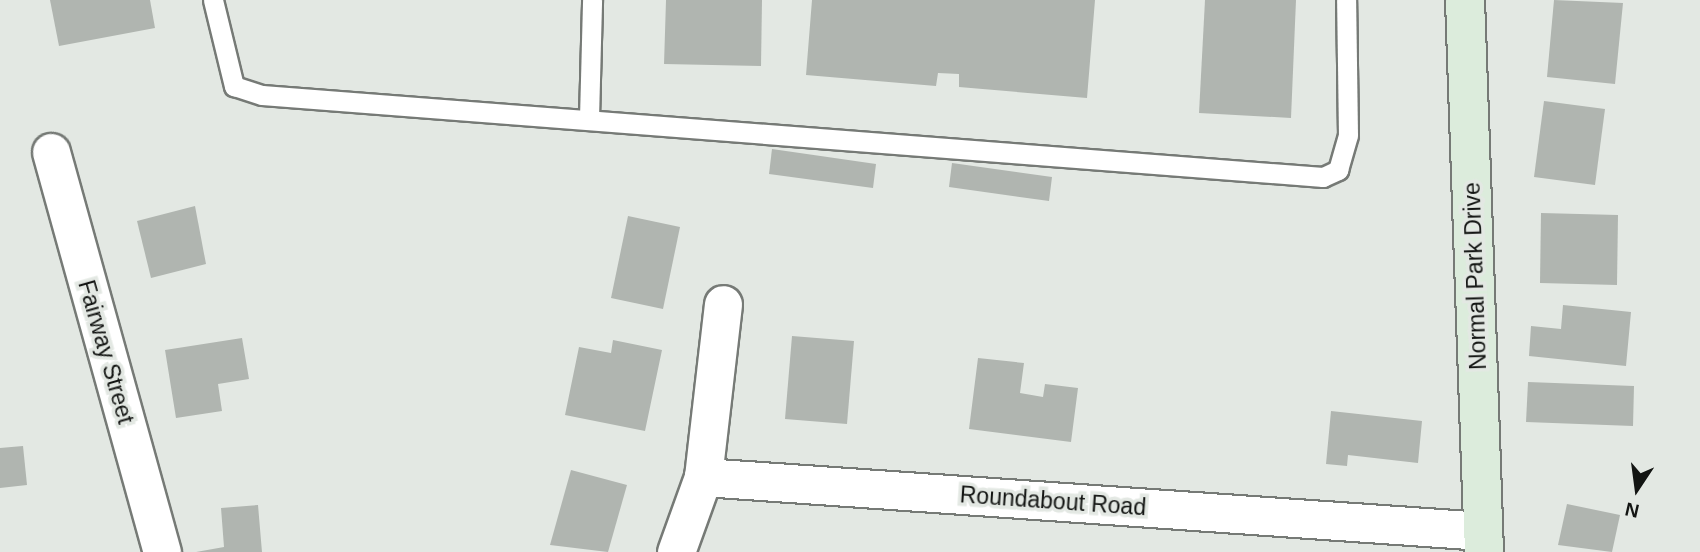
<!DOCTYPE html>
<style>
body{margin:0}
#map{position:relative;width:1700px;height:552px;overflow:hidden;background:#e3e8e3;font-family:Helvetica,sans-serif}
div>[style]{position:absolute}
.building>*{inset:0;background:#b0b5b0}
.roads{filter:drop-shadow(2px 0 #767a76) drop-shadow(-2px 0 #767a76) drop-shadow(0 2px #767a76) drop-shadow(0 -2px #767a76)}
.lane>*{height:19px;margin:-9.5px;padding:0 9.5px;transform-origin:9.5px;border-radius:9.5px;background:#fff}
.street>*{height:37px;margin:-18.5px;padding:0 18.5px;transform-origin:18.5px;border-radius:18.5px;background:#fff}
.secondary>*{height:38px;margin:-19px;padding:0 19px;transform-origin:19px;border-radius:19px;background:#dcecdc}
span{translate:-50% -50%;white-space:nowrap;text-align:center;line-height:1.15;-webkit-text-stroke:7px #e3e8e3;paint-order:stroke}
.street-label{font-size:23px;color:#131513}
.north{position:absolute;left:1602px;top:454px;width:70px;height:70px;-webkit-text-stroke:5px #e3e8e3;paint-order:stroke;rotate:193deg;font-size:19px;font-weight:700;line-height:28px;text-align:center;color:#131513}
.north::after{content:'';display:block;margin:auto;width:24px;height:32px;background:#131513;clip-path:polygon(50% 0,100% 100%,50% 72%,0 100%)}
</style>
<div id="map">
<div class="building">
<div style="clip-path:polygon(50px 0,150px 0,155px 28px,59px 46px)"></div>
<div style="clip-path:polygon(666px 0,762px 0,761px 66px,664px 64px)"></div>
<div style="clip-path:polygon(812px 0,1095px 0,1087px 98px,959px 87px,959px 74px,938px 73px,936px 86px,806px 75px)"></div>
<div style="clip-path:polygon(1205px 0,1296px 0,1291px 118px,1199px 113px)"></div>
<div style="clip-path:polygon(1554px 0,1623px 3px,1615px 84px,1547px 77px)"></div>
<div style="clip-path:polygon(1544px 101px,1605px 109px,1595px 185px,1534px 177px)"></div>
<div style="clip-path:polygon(772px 149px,876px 164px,873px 188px,769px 174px)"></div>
<div style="clip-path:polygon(952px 163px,1052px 177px,1049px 201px,949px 187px)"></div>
<div style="clip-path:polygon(195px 206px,206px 264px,151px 278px,137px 221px)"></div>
<div style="clip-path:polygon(1541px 213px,1618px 215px,1617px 285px,1540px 283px)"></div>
<div style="clip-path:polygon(628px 216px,680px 227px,663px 309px,611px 298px)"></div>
<div style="clip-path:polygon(1563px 305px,1631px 312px,1626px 366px,1529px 356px,1531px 326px,1561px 329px)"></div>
<div style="clip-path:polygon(792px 336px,854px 341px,847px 424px,785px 419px)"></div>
<div style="clip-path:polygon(242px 338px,249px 379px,218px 384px,222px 411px,176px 418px,165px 350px)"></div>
<div style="clip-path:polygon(613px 340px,662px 350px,645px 431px,565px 415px,579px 347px,611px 353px)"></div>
<div style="clip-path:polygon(978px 358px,1024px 363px,1020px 393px,1043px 397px,1045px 384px,1078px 388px,1071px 442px,969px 429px)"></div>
<div style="clip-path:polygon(1528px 382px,1634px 386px,1633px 426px,1526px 422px)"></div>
<div style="clip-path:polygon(1331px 411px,1422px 421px,1418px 463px,1348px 455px,1347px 466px,1326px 464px)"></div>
<div style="clip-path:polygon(23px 446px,27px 485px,0 488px,0 448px)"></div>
<div style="clip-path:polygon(571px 470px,627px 485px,608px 552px,550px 545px)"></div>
<div style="clip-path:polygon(1567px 504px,1620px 515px,1612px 552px,1558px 545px)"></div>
<div style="clip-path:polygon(258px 505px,262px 552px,196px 552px,224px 547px,221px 508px)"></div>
</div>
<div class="roads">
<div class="lane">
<div style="left:213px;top:0;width:89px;rotate:76.3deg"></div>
<div style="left:234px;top:86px;width:29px;rotate:18deg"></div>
<div style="left:262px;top:95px;width:1064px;rotate:4.42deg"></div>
<div style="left:1323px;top:177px;width:17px;rotate:-25deg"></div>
<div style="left:1338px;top:170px;width:36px;rotate:-74deg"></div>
<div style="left:1348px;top:135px;width:135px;rotate:-90.8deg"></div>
<div style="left:589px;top:118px;width:118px;rotate:-88.5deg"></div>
</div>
<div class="street">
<div style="left:51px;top:152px;width:415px;rotate:74.5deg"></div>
<div style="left:703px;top:477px;width:174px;rotate:-83.4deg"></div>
<div style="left:676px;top:552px;width:80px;rotate:-70.2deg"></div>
<div style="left:703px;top:477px;width:782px;rotate:3.96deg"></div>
</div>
<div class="secondary">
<div style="left:1465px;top:0;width:552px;rotate:88.03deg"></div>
</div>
</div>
<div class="street-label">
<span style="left:1475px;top:276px;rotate:-92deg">Normal Park Drive</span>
<span style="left:106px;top:352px;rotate:74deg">Fairway Street</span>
<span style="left:1053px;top:501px;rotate:4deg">Roundabout Road</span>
</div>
<div class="north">N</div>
</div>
